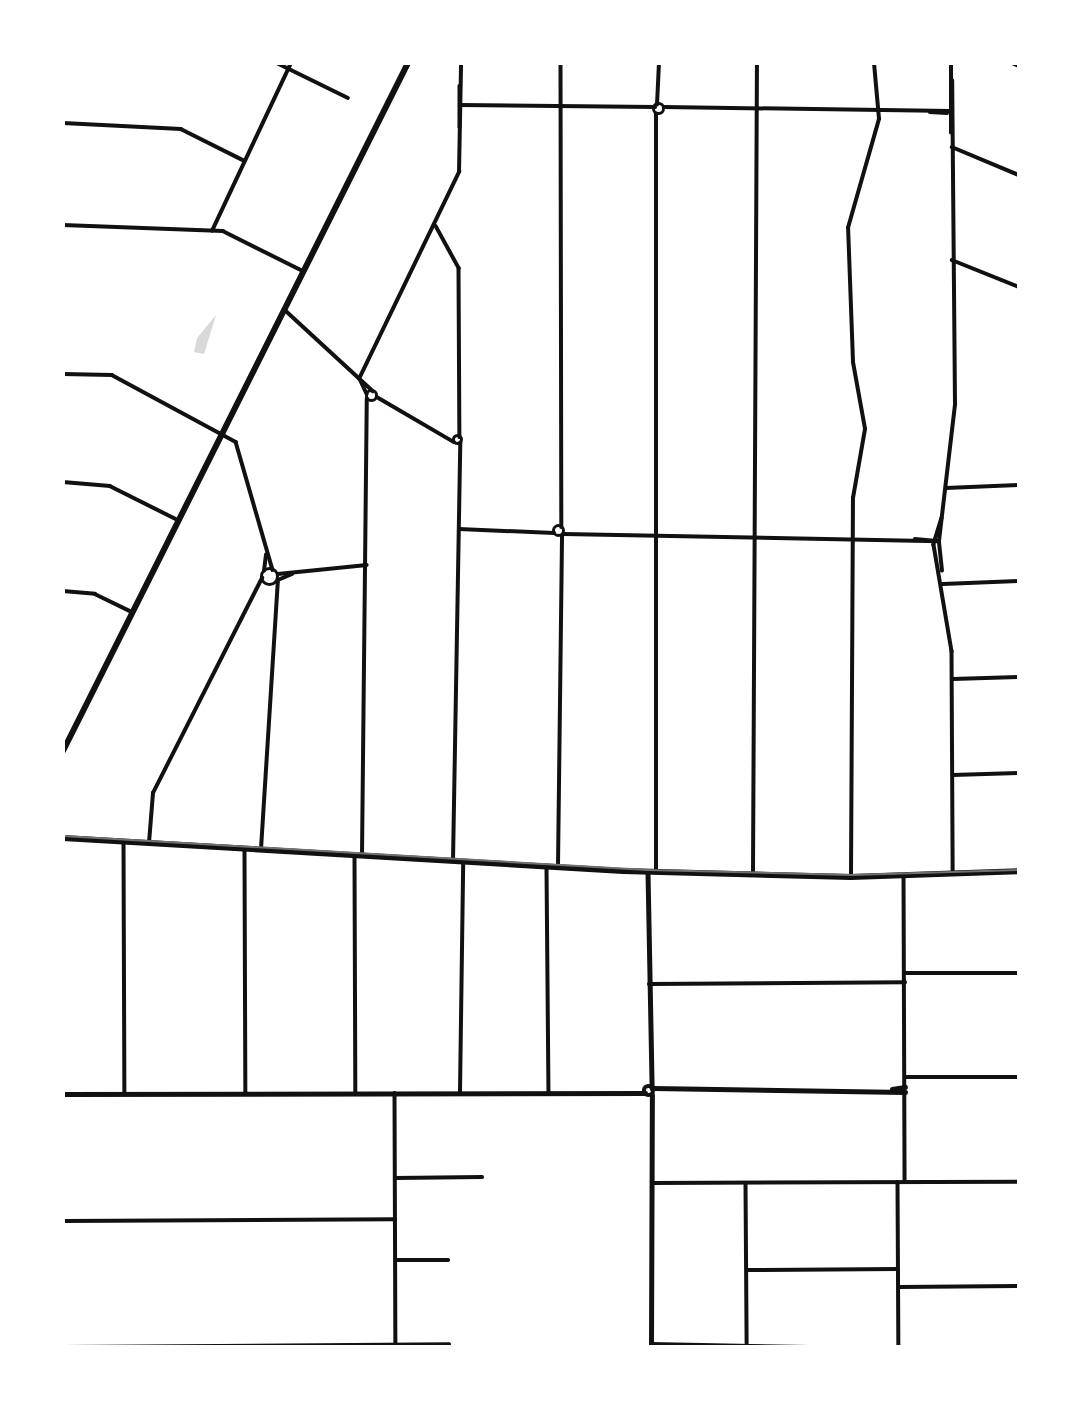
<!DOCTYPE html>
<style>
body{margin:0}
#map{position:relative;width:1082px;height:1410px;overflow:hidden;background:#fff;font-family:Karla,sans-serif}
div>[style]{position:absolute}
.water>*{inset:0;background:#d9d9d9}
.minor>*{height:3.5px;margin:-1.75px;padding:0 1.75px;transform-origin:1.75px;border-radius:1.75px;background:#111}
.minor>.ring{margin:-1.75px;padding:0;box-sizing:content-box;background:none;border:3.5px solid #111;border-radius:50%}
.tertiary>*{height:4.5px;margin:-2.25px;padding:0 2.25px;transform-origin:2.25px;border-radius:2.25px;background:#111}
.tertiary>.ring{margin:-2.25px;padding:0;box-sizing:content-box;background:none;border:4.5px solid #111;border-radius:50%}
.primary>*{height:6px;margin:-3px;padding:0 3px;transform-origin:3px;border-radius:3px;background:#111}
.tram>*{height:2px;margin:-1px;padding:0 1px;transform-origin:1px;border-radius:1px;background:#707070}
span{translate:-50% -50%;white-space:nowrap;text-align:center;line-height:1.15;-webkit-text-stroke:7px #fff;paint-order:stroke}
.frame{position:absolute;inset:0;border:65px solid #fff;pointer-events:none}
</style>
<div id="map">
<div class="water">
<div style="clip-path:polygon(216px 315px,204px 354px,194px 352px,197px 338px)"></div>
</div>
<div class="minor">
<div style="left:277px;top:63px;width:79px;rotate:26.2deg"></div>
<div style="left:561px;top:63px;width:464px;rotate:89.9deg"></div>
<div style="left:1012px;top:63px;width:8px;rotate:23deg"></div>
<div style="left:460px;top:86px;width:41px;rotate:90deg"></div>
<div class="ring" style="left:654px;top:104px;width:6.5px;height:6.5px"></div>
<div style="left:460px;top:105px;width:195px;rotate:0.6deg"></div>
<div style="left:657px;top:105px;width:42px;rotate:-87.3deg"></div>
<div style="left:664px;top:107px;width:287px;rotate:0.8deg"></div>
<div style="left:930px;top:112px;width:17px;rotate:3deg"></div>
<div style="left:63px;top:123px;width:118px;rotate:2.9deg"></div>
<div style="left:181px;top:129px;width:69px;rotate:26.6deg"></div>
<div style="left:951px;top:133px;width:70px;rotate:-90deg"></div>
<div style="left:952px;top:147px;width:73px;rotate:22.7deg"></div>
<div style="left:63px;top:225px;width:160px;rotate:2.1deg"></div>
<div style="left:223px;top:231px;width:89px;rotate:26.6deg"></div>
<div style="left:436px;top:226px;width:48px;rotate:61.3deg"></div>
<div style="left:459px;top:268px;width:169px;rotate:89.7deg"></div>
<div style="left:212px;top:231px;width:186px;rotate:-64.8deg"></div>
<div style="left:952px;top:260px;width:72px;rotate:21.9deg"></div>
<div style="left:284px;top:309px;width:121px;rotate:42.7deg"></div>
<div style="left:63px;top:374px;width:49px;rotate:1.2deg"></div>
<div style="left:112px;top:375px;width:141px;rotate:28.4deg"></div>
<div style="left:236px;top:442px;width:133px;rotate:73.9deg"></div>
<div style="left:359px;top:379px;width:230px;rotate:-64.2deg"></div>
<div style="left:459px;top:172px;width:109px;rotate:-88.9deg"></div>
<div style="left:361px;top:381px;width:14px;rotate:65deg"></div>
<div class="ring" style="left:367px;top:391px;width:6.5px;height:6.5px"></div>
<div style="left:377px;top:397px;width:89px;rotate:30.3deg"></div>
<div class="ring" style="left:453.5px;top:435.5px;width:5.5px;height:5.5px"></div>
<div style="left:63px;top:482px;width:47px;rotate:4.9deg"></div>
<div style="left:110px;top:486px;width:76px;rotate:26.6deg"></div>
<div style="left:946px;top:488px;width:73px;rotate:-2.4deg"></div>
<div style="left:942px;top:518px;width:28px;rotate:107deg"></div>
<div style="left:934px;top:545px;width:108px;rotate:80.4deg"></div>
<div style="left:952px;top:651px;width:223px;rotate:89.7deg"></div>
<div class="ring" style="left:553.5px;top:525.5px;width:7.5px;height:7.5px"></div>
<div style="left:459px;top:529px;width:95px;rotate:2.4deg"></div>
<div style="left:564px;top:534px;width:375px;rotate:1.1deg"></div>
<div style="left:915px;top:539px;width:24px;rotate:5deg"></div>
<div class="ring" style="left:262px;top:569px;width:12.5px;height:12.5px"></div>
<div style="left:264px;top:571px;width:16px;rotate:-83deg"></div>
<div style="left:942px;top:571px;width:30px;rotate:-96deg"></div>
<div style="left:939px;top:541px;width:138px;rotate:-83.3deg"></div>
<div style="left:955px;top:404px;width:323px;rotate:-90.5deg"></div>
<div style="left:278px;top:574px;width:89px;rotate:-5.8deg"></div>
<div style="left:278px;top:580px;width:15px;rotate:-23deg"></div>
<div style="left:943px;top:584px;width:76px;rotate:-2.3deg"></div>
<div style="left:63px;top:591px;width:32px;rotate:5deg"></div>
<div style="left:95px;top:594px;width:41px;rotate:25.9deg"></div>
<div style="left:953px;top:679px;width:66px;rotate:-1.7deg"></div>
<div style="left:953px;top:775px;width:66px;rotate:-1.7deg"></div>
<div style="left:124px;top:842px;width:252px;rotate:89.8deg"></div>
<div style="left:149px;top:843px;width:50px;rotate:-85.4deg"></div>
<div style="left:153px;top:793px;width:241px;rotate:-63.1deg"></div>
<div style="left:261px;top:849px;width:269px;rotate:-86.4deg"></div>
<div style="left:245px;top:850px;width:243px;rotate:89.8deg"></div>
<div style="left:362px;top:855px;width:456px;rotate:-89.4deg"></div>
<div style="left:355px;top:857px;width:236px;rotate:89.8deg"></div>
<div style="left:453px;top:861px;width:418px;rotate:-89deg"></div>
<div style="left:558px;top:866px;width:330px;rotate:-89.3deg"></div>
<div style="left:547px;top:868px;width:224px;rotate:89.5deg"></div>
<div style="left:656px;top:872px;width:758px;rotate:-90deg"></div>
<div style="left:753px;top:873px;width:810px;rotate:-89.72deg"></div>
<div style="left:904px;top:875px;width:306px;rotate:89.8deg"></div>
<div style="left:851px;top:876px;width:378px;rotate:-89.7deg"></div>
<div style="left:853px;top:498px;width:70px;rotate:-80.1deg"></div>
<div style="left:865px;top:429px;width:68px;rotate:-100.2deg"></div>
<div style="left:853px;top:362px;width:134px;rotate:-92.1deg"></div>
<div style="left:848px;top:228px;width:113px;rotate:-74.1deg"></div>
<div style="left:879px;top:119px;width:56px;rotate:-95.1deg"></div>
<div style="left:905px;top:973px;width:114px"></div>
<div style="left:649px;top:984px;width:256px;rotate:-0.4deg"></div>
<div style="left:460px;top:1092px;width:228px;rotate:-89.2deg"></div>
<div style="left:395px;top:1093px;width:252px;rotate:89.8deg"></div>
<div style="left:395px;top:1178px;width:87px;rotate:-0.7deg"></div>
<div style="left:898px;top:1182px;width:165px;rotate:89.7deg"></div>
<div style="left:652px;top:1183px;width:367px;rotate:-0.2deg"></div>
<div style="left:746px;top:1183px;width:160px;rotate:89.6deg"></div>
<div style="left:63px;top:1221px;width:332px;rotate:-0.3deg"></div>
<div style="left:396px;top:1260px;width:52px"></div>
<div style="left:747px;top:1270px;width:151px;rotate:-0.4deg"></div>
<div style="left:899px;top:1287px;width:120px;rotate:-0.5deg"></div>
<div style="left:651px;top:1344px;width:158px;rotate:1.1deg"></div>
<div style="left:63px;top:1347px;width:386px;rotate:-0.4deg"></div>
</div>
<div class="tertiary">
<div style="left:648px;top:872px;width:216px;rotate:88.9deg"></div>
<div style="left:905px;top:1077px;width:114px"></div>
<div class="ring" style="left:644.5px;top:1086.5px;width:4.5px;height:4.5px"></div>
<div style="left:653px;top:1088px;width:252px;rotate:0.9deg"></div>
<div style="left:892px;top:1089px;width:13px;rotate:-9deg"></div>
<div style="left:63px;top:1094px;width:582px;rotate:-0.1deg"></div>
<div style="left:651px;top:1347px;width:252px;rotate:-89.8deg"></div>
</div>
<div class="primary">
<div style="left:63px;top:751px;width:770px;rotate:-63.37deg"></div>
<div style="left:63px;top:838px;width:561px;rotate:3.37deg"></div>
<div style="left:623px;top:871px;width:228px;rotate:1.5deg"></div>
<div style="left:851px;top:877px;width:168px;rotate:-2deg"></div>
</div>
<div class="tram">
<div style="left:63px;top:836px;width:586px;rotate:3.33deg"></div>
<div style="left:648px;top:870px;width:203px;rotate:1.4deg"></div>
<div style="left:851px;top:875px;width:168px;rotate:-1.7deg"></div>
</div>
<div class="frame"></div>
</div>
